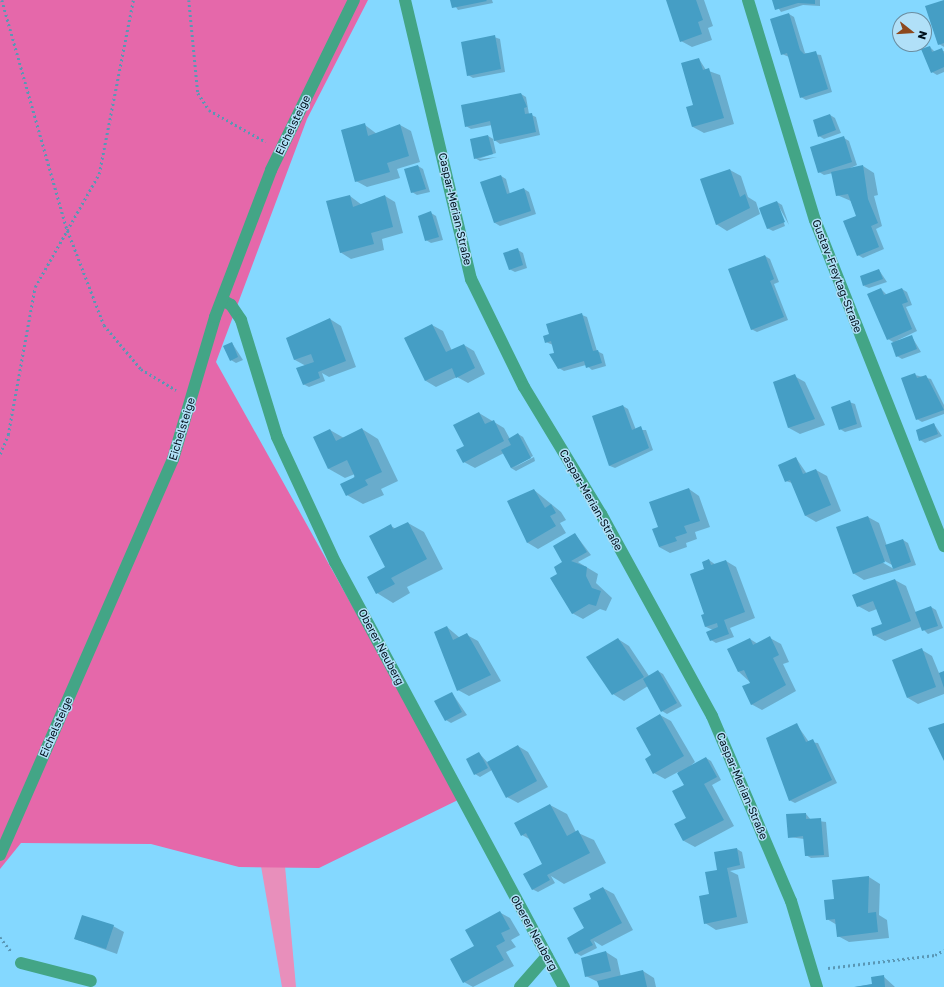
<!DOCTYPE html>
<meta charset="utf-8">
<style>
body{margin:0}
#map{position:relative;width:944px;height:987px;overflow:hidden;background:#84d8ff;font-family:"Golos Text",sans-serif}
div>[style]{position:absolute}
.green>*{inset:0;background:#e88fbb}
.forest>*{inset:0;background:#e568aa}
.shadow>*{inset:0;background:#0003}
.building>*{inset:0;background:#459ec5}
.path>*{height:2.5px;margin-top:-1.25px;transform-origin:0;background:repeating-linear-gradient(90deg,#5997b5 0 2px,transparent 0 5px)}
.minor>*{height:12px;margin:-6px;padding:0 6px;transform-origin:6px;border-radius:6px;background:#43a586}
span{translate:-50% -50%;white-space:nowrap;text-align:center;line-height:1.15;-webkit-text-stroke:3px #b1e0f8;paint-order:stroke}
.street-label{font-size:11px;color:#00111c}
.north{position:absolute;left:892px;top:12px;width:40px;height:40px;box-sizing:border-box;background:#b1e0f8;border:1px solid #6a8da0;border-radius:50%;rotate:107deg;font-size:11px;font-weight:700;line-height:16px;text-align:center;color:#00111c}
.north::after{content:'';display:block;margin:auto;width:14px;height:18px;background:#8d481d;clip-path:polygon(50% 0,100% 100%,50% 72%,0 100%)}
</style>
<div id="map">
<div class="green">
<div style="clip-path:polygon(261px 866px,285px 866px,296px 987px,282px 987px)"></div>
</div>
<div class="forest">
<div style="clip-path:polygon(0 0,368px 0,307px 119px,216px 362px,460px 799px,319px 868px,239px 867px,151px 844px,21px 843px,0 869px)"></div>
</div>
<div class="shadow">
<div style="clip-path:polygon(451px 0,492px 0,493px 3px,458px 10px)"></div>
<div style="clip-path:polygon(667px 0,704px 0,713px 26px,708px 28px,712px 40px,692px 47px,681px 41px)"></div>
<div style="clip-path:polygon(773px 0,820px 0,820px 6px,803px 5px,781px 12px)"></div>
<div style="clip-path:polygon(944px 1px,944px 47px,939px 44px)"></div>
<div style="clip-path:polygon(789px 14px,794px 17px,805px 53px,821px 55px,832px 92px,806px 100px,801px 97px,789px 57px,782px 54px)"></div>
<div style="clip-path:polygon(494px 37px,500px 39px,505px 72px,473px 78px,468px 75px)"></div>
<div style="clip-path:polygon(930px 47px,935px 52px,944px 51px,944px 72px,937px 75px,932px 72px)"></div>
<div style="clip-path:polygon(699px 59px,706px 70px,720px 75px,734px 124px,704px 133px,693px 127px)"></div>
<div style="clip-path:polygon(521px 94px,526px 97px,529px 114px,536px 117px,540px 135px,500px 144px,493px 139px,496px 153px,478px 159px,497px 157px,480px 161px,475px 158px,488px 136px,495px 140px,492px 125px,471px 129px,466px 126px)"></div>
<div style="clip-path:polygon(830px 115px,835px 118px,841px 133px,824px 139px,819px 136px)"></div>
<div style="clip-path:polygon(365px 125px,377px 134px,400px 125px,411px 131px,420px 162px,397px 169px,400px 178px,367px 187px,356px 181px)"></div>
<div style="clip-path:polygon(844px 138px,849px 141px,857px 165px,848px 169px,863px 166px,874px 173px,878px 195px,874px 196px,882px 226px,876px 229px,884px 249px,863px 258px,858px 255px,857px 216px,851px 201px,837px 195px,833px 173px,824px 175px,819px 172px)"></div>
<div style="clip-path:polygon(418px 166px,423px 169px,430px 192px,417px 195px,412px 192px,406px 169px)"></div>
<div style="clip-path:polygon(730px 170px,741px 176px,748px 197px,756px 202px,760px 214px,727px 231px,716px 224px)"></div>
<div style="clip-path:polygon(501px 176px,506px 179px,510px 194px,524px 189px,529px 192px,536px 214px,500px 226px,495px 223px)"></div>
<div style="clip-path:polygon(350px 196px,362px 205px,385px 196px,395px 202px,403px 233px,382px 239px,384px 250px,351px 259px,340px 252px)"></div>
<div style="clip-path:polygon(777px 202px,782px 205px,789px 225px,778px 205px,785px 226px,773px 231px,767px 228px)"></div>
<div style="clip-path:polygon(431px 213px,436px 216px,443px 240px,431px 243px,426px 240px)"></div>
<div style="clip-path:polygon(518px 250px,523px 253px,527px 268px,515px 272px,509px 269px)"></div>
<div style="clip-path:polygon(765px 256px,770px 259px,779px 282px,774px 284px,788px 320px,757px 332px,751px 329px)"></div>
<div style="clip-path:polygon(879px 270px,887px 282px,869px 288px,864px 286px)"></div>
<div style="clip-path:polygon(881px 289px,887px 295px,902px 289px,907px 292px,912px 305px,906px 307px,917px 331px,896px 341px,912px 337px,921px 352px,902px 359px,897px 356px,895px 343px,888px 339px)"></div>
<div style="clip-path:polygon(582px 315px,587px 317px,597px 351px,603px 354px,606px 366px,592px 370px,586px 365px,564px 371px,559px 368px,553px 345px,546px 342px,550px 334px)"></div>
<div style="clip-path:polygon(330px 319px,341px 326px,356px 367px,329px 377px,322px 373px,325px 381px,309px 387px,303px 384px,306px 366px,295px 360px,288px 339px)"></div>
<div style="clip-path:polygon(432px 325px,443px 331px,452px 351px,464px 345px,474px 351px,485px 374px,468px 383px,457px 377px,436px 387px,426px 381px,405px 338px)"></div>
<div style="clip-path:polygon(232px 343px,243px 360px,236px 363px,231px 360px)"></div>
<div style="clip-path:polygon(915px 375px,931px 379px,944px 405px,944px 414px,922px 422px,917px 419px)"></div>
<div style="clip-path:polygon(794px 376px,805px 382px,825px 425px,800px 434px,789px 428px,774px 382px)"></div>
<div style="clip-path:polygon(849px 402px,855px 404px,862px 427px,845px 432px,840px 429px)"></div>
<div style="clip-path:polygon(623px 406px,628px 409px,636px 430px,646px 430px,653px 450px,615px 468px,610px 466px,593px 417px)"></div>
<div style="clip-path:polygon(479px 413px,504px 428px,510px 439px,518px 434px,523px 437px,533px 456px,513px 468px,534px 457px,535px 461px,516px 471px,511px 468px,504px 453px,475px 468px,464px 462px,465px 447px)"></div>
<div style="clip-path:polygon(934px 424px,942px 436px,925px 443px,920px 440px)"></div>
<div style="clip-path:polygon(362px 429px,378px 439px,398px 481px,381px 489px,384px 495px,363px 504px,347px 495px,355px 474px,345px 478px,329px 469px,314px 437px,330px 430px,344px 438px)"></div>
<div style="clip-path:polygon(796px 458px,807px 474px,816px 470px,827px 476px,841px 511px,816px 522px,806px 516px,792px 483px,786px 481px)"></div>
<div style="clip-path:polygon(689px 489px,699px 496px,710px 527px,695px 532px,697px 539px,686px 543px,687px 547px,670px 553px,659px 547px,659px 527px)"></div>
<div style="clip-path:polygon(534px 490px,561px 512px,566px 520px,560px 523px,566px 533px,538px 549px,528px 543px,508px 501px)"></div>
<div style="clip-path:polygon(evenodd,868px 517px,879px 523px,887px 546px,903px 540px,908px 543px,916px 565px,864px 580px,853px 573px,868px 517px,881px 559px,894px 566px,894px 569px,880px 561px,881px 559px)"></div>
<div style="clip-path:polygon(408px 523px,424px 532px,443px 569px,407px 587px,410px 593px,393px 603px,377px 593px,386px 567px,391px 526px,396px 529px)"></div>
<div style="clip-path:polygon(575px 534px,591px 555px,578px 562px,598px 574px,596px 583px,612px 598px,606px 611px,600px 609px,583px 619px,572px 613px,559px 574px)"></div>
<div style="clip-path:polygon(709px 560px,716px 565px,726px 561px,736px 567px,755px 618px,730px 628px,734px 637px,716px 643px,711px 640px,713px 630px,706px 627px)"></div>
<div style="clip-path:polygon(895px 580px,906px 586px,916px 613px,931px 607px,936px 610px,943px 628px,928px 634px,921px 627px,885px 641px,874px 635px,883px 625px,877px 609px,869px 612px,858px 606px)"></div>
<div style="clip-path:polygon(447px 627px,460px 638px,467px 635px,478px 641px,501px 681px,469px 696px,458px 690px)"></div>
<div style="clip-path:polygon(770px 638px,781px 644px,789px 662px,783px 664px,796px 691px,762px 710px,751px 704px,751px 683px,739px 672px,750px 639px,758px 644px)"></div>
<div style="clip-path:polygon(618px 639px,629px 646px,649px 676px,658px 671px,663px 674px,682px 706px,667px 714px,662px 711px,648px 686px,624px 701px,613px 694px)"></div>
<div style="clip-path:polygon(922px 650px,932px 656px,939px 673px,944px 672px,944px 694px,918px 704px,908px 698px)"></div>
<div style="clip-path:polygon(452px 693px,467px 715px,451px 723px,446px 720px)"></div>
<div style="clip-path:polygon(660px 715px,671px 721px,695px 762px,687px 769px,706px 758px,711px 761px,721px 780px,712px 785px,734px 826px,695px 847px,684px 841px,675px 825px,687px 818px,685px 786px,678px 772px,665px 779px,654px 773px,653px 756px)"></div>
<div style="clip-path:polygon(797px 725px,809px 742px,818px 743px,837px 783px,795px 803px,789px 800px)"></div>
<div style="clip-path:polygon(518px 746px,528px 752px,548px 787px,518px 803px,507px 797px,492px 770px,480px 777px,475px 774px,479px 753px,488px 763px)"></div>
<div style="clip-path:polygon(550px 805px,567px 814px,576px 832px,594px 840px,606px 863px,564px 884px,551px 876px,555px 883px,538px 892px,532px 889px,543px 865px,531px 840px,522px 835px)"></div>
<div style="clip-path:polygon(806px 814px,811px 820px,826px 822px,829px 857px,811px 858px,806px 855px,804px 839px,789px 837px,787px 815px)"></div>
<div style="clip-path:polygon(737px 849px,742px 852px,745px 868px,730px 871px,738px 875px,748px 923px,716px 930px,705px 923px,711px 894px,718px 871px)"></div>
<div style="clip-path:polygon(869px 877px,880px 884px,879px 915px,887px 920px,889px 938px,849px 942px,838px 936px,837px 925px,827px 919px,835px 900px)"></div>
<div style="clip-path:polygon(603px 888px,614px 894px,633px 930px,602px 946px,594px 941px,597px 948px,581px 956px,576px 953px,593px 899px)"></div>
<div style="clip-path:polygon(499px 912px,510px 918px,520px 935px,511px 940px,516px 947px,506px 952px,514px 966px,473px 987px,464px 982px,475px 947px)"></div>
<div style="clip-path:polygon(113px 926px,124px 932px,117px 954px,75px 939px)"></div>
<div style="clip-path:polygon(606px 952px,617px 959px,621px 977px,643px 971px,654px 978px,656px 987px,600px 987px,598px 982px,586px 976px)"></div>
<div style="clip-path:polygon(883px 976px,895px 987px,855px 987px,873px 984px)"></div>
</div>
<div class="building">
<div style="clip-path:polygon(450px 0,486px 0,487px 1px,452px 8px)"></div>
<div style="clip-path:polygon(666px 0,696px 0,703px 20px,698px 22px,702px 34px,680px 42px)"></div>
<div style="clip-path:polygon(772px 0,815px 0,815px 4px,798px 3px,775px 10px)"></div>
<div style="clip-path:polygon(944px 0,944px 43px,938px 45px,925px 6px)"></div>
<div style="clip-path:polygon(789px 13px,800px 50px,804px 54px,816px 51px,828px 89px,800px 98px,787px 53px,781px 55px,770px 19px)"></div>
<div style="clip-path:polygon(495px 35px,501px 69px,467px 76px,461px 42px)"></div>
<div style="clip-path:polygon(930px 46px,932px 52px,942px 48px,944px 54px,944px 67px,931px 73px,921px 49px)"></div>
<div style="clip-path:polygon(699px 58px,703px 70px,709px 68px,724px 118px,692px 127px,686px 107px,693px 105px,681px 63px)"></div>
<div style="clip-path:polygon(521px 93px,527px 107px,524px 108px,525px 114px,532px 113px,536px 132px,494px 141px,490px 121px,465px 127px,461px 105px)"></div>
<div style="clip-path:polygon(830px 114px,836px 130px,818px 137px,813px 120px)"></div>
<div style="clip-path:polygon(365px 123px,368px 136px,400px 124px,409px 156px,387px 163px,390px 172px,355px 182px,341px 130px)"></div>
<div style="clip-path:polygon(488px 135px,493px 154px,474px 159px,470px 139px)"></div>
<div style="clip-path:polygon(844px 136px,852px 162px,818px 173px,810px 147px)"></div>
<div style="clip-path:polygon(418px 165px,426px 189px,411px 193px,404px 169px)"></div>
<div style="clip-path:polygon(863px 165px,868px 199px,878px 223px,871px 226px,879px 247px,857px 256px,843px 221px,856px 216px,848px 194px,836px 196px,831px 172px)"></div>
<div style="clip-path:polygon(730px 169px,740px 197px,745px 194px,750px 208px,716px 225px,700px 179px)"></div>
<div style="clip-path:polygon(501px 175px,507px 194px,524px 188px,531px 211px,494px 223px,480px 182px)"></div>
<div style="clip-path:polygon(350px 195px,353px 207px,385px 195px,393px 227px,371px 233px,374px 244px,340px 253px,326px 201px)"></div>
<div style="clip-path:polygon(777px 201px,785px 222px,767px 229px,759px 208px)"></div>
<div style="clip-path:polygon(431px 211px,439px 237px,425px 241px,418px 216px)"></div>
<div style="clip-path:polygon(518px 248px,523px 265px,509px 270px,503px 253px)"></div>
<div style="clip-path:polygon(765px 255px,774px 279px,770px 281px,784px 317px,751px 330px,728px 269px)"></div>
<div style="clip-path:polygon(879px 269px,883px 279px,863px 286px,860px 276px)"></div>
<div style="clip-path:polygon(881px 288px,884px 295px,902px 288px,908px 302px,902px 304px,912px 329px,887px 340px,867px 294px)"></div>
<div style="clip-path:polygon(582px 313px,593px 351px,598px 350px,602px 363px,586px 368px,584px 361px,558px 369px,549px 354px,554px 353px,551px 341px,545px 343px,543px 336px,549px 334px,546px 324px)"></div>
<div style="clip-path:polygon(330px 318px,346px 361px,318px 372px,320px 378px,303px 385px,296px 368px,314px 362px,311px 354px,294px 360px,286px 338px)"></div>
<div style="clip-path:polygon(432px 324px,446px 352px,464px 344px,475px 368px,456px 378px,452px 368px,425px 381px,404px 338px)"></div>
<div style="clip-path:polygon(912px 335px,917px 349px,896px 357px,891px 343px)"></div>
<div style="clip-path:polygon(232px 342px,238px 357px,230px 361px,223px 346px)"></div>
<div style="clip-path:polygon(915px 373px,917px 378px,926px 375px,944px 410px,916px 420px,901px 378px)"></div>
<div style="clip-path:polygon(795px 374px,815px 419px,788px 428px,773px 382px)"></div>
<div style="clip-path:polygon(850px 400px,857px 424px,839px 430px,831px 407px)"></div>
<div style="clip-path:polygon(623px 405px,632px 430px,641px 426px,649px 448px,609px 466px,592px 416px)"></div>
<div style="clip-path:polygon(479px 412px,485px 424px,494px 420px,504px 441px,463px 463px,456px 450px,464px 446px,453px 425px)"></div>
<div style="clip-path:polygon(934px 423px,938px 434px,919px 441px,916px 430px)"></div>
<div style="clip-path:polygon(362px 428px,382px 472px,365px 480px,368px 485px,346px 496px,340px 484px,355px 477px,347px 460px,328px 469px,313px 437px,330px 429px,336px 441px)"></div>
<div style="clip-path:polygon(518px 433px,531px 458px,511px 468px,501px 450px,511px 445px,508px 439px)"></div>
<div style="clip-path:polygon(796px 457px,803px 474px,816px 469px,831px 505px,805px 516px,790px 480px,785px 482px,778px 465px)"></div>
<div style="clip-path:polygon(689px 488px,700px 521px,684px 526px,687px 533px,675px 537px,677px 541px,659px 547px,652px 529px,658px 527px,649px 502px)"></div>
<div style="clip-path:polygon(534px 489px,545px 508px,551px 504px,556px 513px,550px 516px,556px 526px,527px 543px,507px 501px)"></div>
<div style="clip-path:polygon(868px 516px,885px 562px,853px 574px,836px 527px)"></div>
<div style="clip-path:polygon(408px 522px,427px 559px,391px 578px,395px 584px,376px 594px,367px 577px,385px 567px,369px 536px,391px 524px,393px 529px)"></div>
<div style="clip-path:polygon(575px 533px,587px 552px,571px 561px,587px 567px,586px 576px,592px 588px,601px 591px,596px 606px,589px 604px,572px 614px,550px 578px,557px 574px,554px 567px,562px 562px,553px 546px)"></div>
<div style="clip-path:polygon(903px 539px,911px 562px,893px 569px,885px 545px)"></div>
<div style="clip-path:polygon(709px 559px,711px 565px,726px 560px,745px 612px,724px 620px,729px 634px,710px 641px,706px 632px,718px 627px,717px 623px,705px 627px,701px 615px,704px 614px,690px 574px,704px 569px,702px 562px)"></div>
<div style="clip-path:polygon(895px 579px,911px 621px,873px 636px,871px 628px,882px 624px,873px 601px,857px 607px,852px 595px)"></div>
<div style="clip-path:polygon(931px 606px,938px 626px,922px 631px,915px 612px)"></div>
<div style="clip-path:polygon(447px 626px,453px 640px,467px 633px,491px 675px,457px 691px,434px 632px)"></div>
<div style="clip-path:polygon(770px 636px,779px 655px,773px 658px,786px 685px,751px 705px,742px 686px,750px 683px,744px 670px,738px 672px,727px 649px,750px 638px,753px 645px)"></div>
<div style="clip-path:polygon(618px 638px,644px 677px,612px 695px,586px 657px)"></div>
<div style="clip-path:polygon(922px 648px,936px 687px,907px 698px,892px 660px)"></div>
<div style="clip-path:polygon(658px 670px,677px 703px,661px 712px,643px 679px)"></div>
<div style="clip-path:polygon(944px 671px,944px 688px,939px 673px)"></div>
<div style="clip-path:polygon(452px 692px,462px 712px,445px 721px,434px 701px)"></div>
<div style="clip-path:polygon(660px 714px,684px 756px,653px 774px,645px 759px,651px 755px,636px 728px)"></div>
<div style="clip-path:polygon(797px 723px,806px 742px,813px 739px,832px 780px,789px 801px,766px 738px)"></div>
<div style="clip-path:polygon(944px 723px,944px 761px,928px 728px)"></div>
<div style="clip-path:polygon(518px 745px,537px 781px,506px 798px,487px 762px)"></div>
<div style="clip-path:polygon(479px 752px,488px 768px,474px 775px,466px 759px)"></div>
<div style="clip-path:polygon(706px 757px,717px 777px,704px 784px,724px 820px,683px 841px,674px 824px,686px 818px,672px 791px,684px 785px,677px 773px)"></div>
<div style="clip-path:polygon(550px 804px,567px 836px,578px 830px,590px 853px,547px 875px,550px 880px,532px 890px,523px 874px,542px 864px,526px 833px,521px 836px,514px 823px)"></div>
<div style="clip-path:polygon(806px 813px,806px 819px,821px 818px,824px 855px,805px 856px,803px 836px,788px 838px,786px 814px)"></div>
<div style="clip-path:polygon(737px 848px,740px 865px,727px 868px,737px 917px,704px 924px,699px 896px,709px 894px,705px 872px,717px 870px,714px 852px)"></div>
<div style="clip-path:polygon(869px 876px,868px 913px,876px 912px,878px 932px,837px 937px,835px 919px,826px 920px,824px 900px,834px 899px,832px 880px)"></div>
<div style="clip-path:polygon(603px 887px,622px 923px,590px 940px,593px 945px,575px 954px,567px 938px,584px 928px,573px 908px,591px 899px,589px 894px)"></div>
<div style="clip-path:polygon(500px 911px,510px 929px,501px 933px,505px 941px,496px 946px,504px 960px,463px 983px,450px 959px,474px 946px,465px 930px)"></div>
<div style="clip-path:polygon(82px 915px,114px 925px,106px 949px,74px 939px)"></div>
<div style="clip-path:polygon(606px 951px,611px 971px,585px 977px,581px 958px)"></div>
<div style="clip-path:polygon(643px 970px,647px 987px,599px 987px,597px 981px)"></div>
<div style="clip-path:polygon(884px 975px,885px 987px,854px 987px,872px 984px,871px 977px)"></div>
</div>
<div class="path">
<div style="left:2px;top:0;width:235px;rotate:74.2deg"></div>
<div style="left:66px;top:226px;width:106px;rotate:69deg"></div>
<div style="left:104px;top:325px;width:57px;rotate:49.9deg"></div>
<div style="left:141px;top:369px;width:41px;rotate:31deg"></div>
<div style="left:189px;top:0;width:93px;rotate:84.5deg"></div>
<div style="left:198px;top:93px;width:20px;rotate:57deg"></div>
<div style="left:209px;top:110px;width:65px;rotate:29.3deg"></div>
<div style="left:0;top:454px;width:21px;rotate:-67deg"></div>
<div style="left:8px;top:435px;width:150px;rotate:-79.7deg"></div>
<div style="left:35px;top:287px;width:130px;rotate:-60.5deg"></div>
<div style="left:99px;top:174px;width:177px;rotate:-78.9deg"></div>
<div style="left:0;top:937px;width:18px;rotate:52deg"></div>
<div style="left:828px;top:968px;width:108px;rotate:-6.9deg"></div>
<div style="left:935px;top:955px;width:10px;rotate:-29deg"></div>
</div>
<div class="minor">
<div style="left:405px;top:0;width:287px;rotate:76.7deg"></div>
<div style="left:471px;top:279px;width:120px;rotate:63.9deg"></div>
<div style="left:524px;top:387px;width:149px;rotate:58.8deg"></div>
<div style="left:601px;top:514px;width:230px;rotate:61.2deg"></div>
<div style="left:712px;top:716px;width:201px;rotate:66.9deg"></div>
<div style="left:791px;top:901px;width:90px;rotate:73.2deg"></div>
<div style="left:748px;top:0;width:230px;rotate:73.1deg"></div>
<div style="left:815px;top:220px;width:351px;rotate:68.4deg"></div>
<div style="left:222px;top:300px;width:10px;rotate:29deg"></div>
<div style="left:231px;top:305px;width:18px;rotate:56deg"></div>
<div style="left:241px;top:320px;width:122px;rotate:72.9deg"></div>
<div style="left:277px;top:437px;width:138px;rotate:65.1deg"></div>
<div style="left:335px;top:562px;width:483px;rotate:61.7deg"></div>
<div style="left:0;top:855px;width:432px;rotate:-66.4deg"></div>
<div style="left:173px;top:459px;width:148px;rotate:-73.5deg"></div>
<div style="left:215px;top:317px;width:157px;rotate:-69.1deg"></div>
<div style="left:271px;top:170px;width:189px;rotate:-64deg"></div>
<div style="left:21px;top:963px;width:72px;rotate:14.4deg"></div>
<div style="left:520px;top:987px;width:41px;rotate:-48.9deg"></div>
</div>
<div class="street-label">
<span style="left:293px;top:125px;rotate:-64deg">Eichelsteige</span>
<span style="left:455px;top:209px;rotate:77deg">Caspar-Merian-Straße</span>
<span style="left:837px;top:276px;rotate:69deg">Gustav-Freytag-Straße</span>
<span style="left:182px;top:429px;rotate:-73deg">Eichelsteige</span>
<span style="left:591px;top:500px;rotate:60deg">Caspar-Merian-Straße</span>
<span style="left:381px;top:647px;rotate:62deg">Oberer Neuberg</span>
<span style="left:56px;top:727px;rotate:-66deg">Eichelsteige</span>
<span style="left:742px;top:786px;rotate:67deg">Caspar-Merian-Straße</span>
<span style="left:534px;top:933px;rotate:61deg">Oberer Neuberg</span>
</div>
<div class="north">N</div>
</div>
